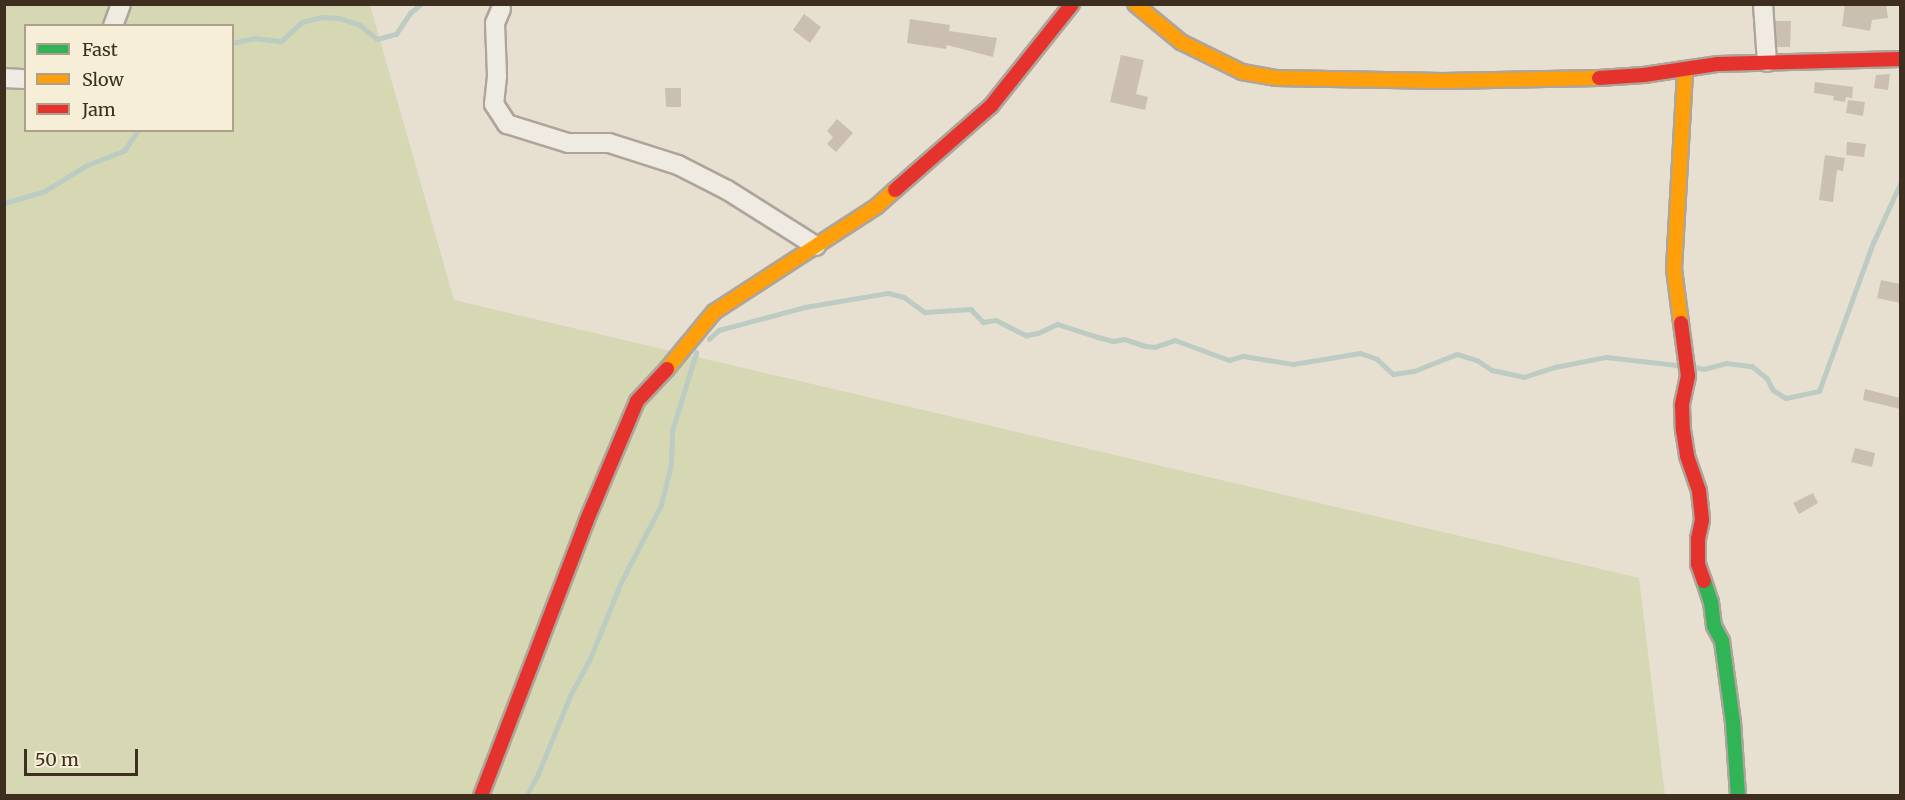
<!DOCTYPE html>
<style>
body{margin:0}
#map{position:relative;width:1905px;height:800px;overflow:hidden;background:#e7e0d1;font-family:Merriweather,serif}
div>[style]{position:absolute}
.green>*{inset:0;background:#d6d7b3}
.stream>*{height:4.5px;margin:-2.25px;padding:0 2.25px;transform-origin:2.25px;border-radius:2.25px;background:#bcccc2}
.building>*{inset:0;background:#cbbfb2}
.roads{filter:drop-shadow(2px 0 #ada599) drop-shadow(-2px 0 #ada599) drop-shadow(0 2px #ada599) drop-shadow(0 -2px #ada599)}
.street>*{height:18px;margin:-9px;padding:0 9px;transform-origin:9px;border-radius:9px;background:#efebe3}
.fast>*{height:14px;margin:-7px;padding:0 7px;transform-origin:7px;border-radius:7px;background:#30b455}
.slow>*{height:14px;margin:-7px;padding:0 7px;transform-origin:7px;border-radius:7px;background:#ff9f0a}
.jam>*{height:14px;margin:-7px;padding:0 7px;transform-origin:7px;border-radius:7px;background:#e5322d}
span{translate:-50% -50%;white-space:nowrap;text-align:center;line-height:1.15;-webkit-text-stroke:4.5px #f7eed8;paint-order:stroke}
.frame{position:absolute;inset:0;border:6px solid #3d2e20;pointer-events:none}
.legend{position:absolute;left:24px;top:24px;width:210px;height:108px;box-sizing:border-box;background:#f7eed8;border:2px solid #ada18e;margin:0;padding:8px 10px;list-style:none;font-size:18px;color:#3d2e20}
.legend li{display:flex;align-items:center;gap:12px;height:30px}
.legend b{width:30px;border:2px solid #ada18e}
.scale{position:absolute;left:24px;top:749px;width:114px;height:27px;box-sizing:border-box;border:3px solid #3d2e20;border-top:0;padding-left:8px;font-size:18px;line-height:21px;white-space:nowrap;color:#3d2e20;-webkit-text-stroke:4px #f7eed8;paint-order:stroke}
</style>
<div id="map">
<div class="green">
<div style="clip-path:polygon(evenodd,5px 4px,370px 5px,454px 300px,1639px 578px,1665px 795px,5px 796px,5px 4px,26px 26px,232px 26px,232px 130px,26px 130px,26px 26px)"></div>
</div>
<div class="stream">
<div style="left:232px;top:43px;width:24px;rotate:-12deg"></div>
<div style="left:255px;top:38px;width:26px;rotate:7deg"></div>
<div style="left:281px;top:41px;width:28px;rotate:-42deg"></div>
<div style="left:302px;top:22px;width:21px;rotate:-14deg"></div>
<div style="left:322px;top:17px;width:17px;rotate:3deg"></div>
<div style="left:339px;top:18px;width:22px;rotate:18deg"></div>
<div style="left:360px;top:25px;width:22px;rotate:39deg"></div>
<div style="left:377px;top:39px;width:20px;rotate:-15deg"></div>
<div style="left:396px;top:34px;width:25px;rotate:-56deg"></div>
<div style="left:410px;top:13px;width:14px;rotate:-39deg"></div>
<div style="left:4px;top:203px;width:43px;rotate:-16.3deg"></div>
<div style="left:45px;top:191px;width:49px;rotate:-31.8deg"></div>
<div style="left:87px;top:165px;width:40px;rotate:-21deg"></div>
<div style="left:124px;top:151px;width:25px;rotate:-56deg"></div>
<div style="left:709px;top:339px;width:13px;rotate:-42deg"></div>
<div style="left:719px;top:330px;width:89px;rotate:-15deg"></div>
<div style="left:805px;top:307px;width:84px;rotate:-9.6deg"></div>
<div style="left:888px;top:293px;width:16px;rotate:14deg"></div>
<div style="left:904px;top:297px;width:26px;rotate:36deg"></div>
<div style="left:925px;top:312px;width:46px;rotate:-3.7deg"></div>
<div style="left:971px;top:309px;width:18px;rotate:47deg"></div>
<div style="left:983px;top:322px;width:13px;rotate:-9deg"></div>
<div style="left:996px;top:320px;width:34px;rotate:27deg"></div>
<div style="left:1026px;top:335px;width:12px;rotate:-9deg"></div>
<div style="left:1038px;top:333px;width:21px;rotate:-25deg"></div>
<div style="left:1057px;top:324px;width:43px;rotate:17.6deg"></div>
<div style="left:1098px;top:337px;width:16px;rotate:15deg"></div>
<div style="left:1113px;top:341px;width:11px;rotate:-10deg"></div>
<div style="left:1124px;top:339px;width:23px;rotate:18deg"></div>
<div style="left:1146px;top:346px;width:9px;rotate:6deg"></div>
<div style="left:1155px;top:347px;width:21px;rotate:-19deg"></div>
<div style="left:1175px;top:340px;width:58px;rotate:20.3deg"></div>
<div style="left:1229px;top:360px;width:15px;rotate:-16deg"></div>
<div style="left:1243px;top:356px;width:51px;rotate:9.1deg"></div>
<div style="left:1293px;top:364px;width:68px;rotate:-9.3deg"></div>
<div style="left:1360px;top:353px;width:18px;rotate:19deg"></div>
<div style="left:1377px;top:359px;width:22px;rotate:43deg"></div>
<div style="left:1393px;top:374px;width:21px;rotate:-8deg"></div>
<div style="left:1414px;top:371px;width:46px;rotate:-21.6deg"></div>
<div style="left:1457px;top:354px;width:21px;rotate:17deg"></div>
<div style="left:1477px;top:360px;width:18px;rotate:34deg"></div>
<div style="left:1492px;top:370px;width:33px;rotate:12deg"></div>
<div style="left:1524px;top:377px;width:33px;rotate:-18deg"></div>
<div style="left:1555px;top:367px;width:52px;rotate:-11.1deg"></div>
<div style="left:1606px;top:357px;width:71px;rotate:6.4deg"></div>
<div style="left:1694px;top:367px;width:10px;rotate:11deg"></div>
<div style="left:1704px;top:369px;width:23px;rotate:-15deg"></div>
<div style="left:1726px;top:363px;width:26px;rotate:7deg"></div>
<div style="left:1752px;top:366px;width:19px;rotate:39deg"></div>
<div style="left:1767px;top:378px;width:13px;rotate:63deg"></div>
<div style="left:1773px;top:390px;width:15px;rotate:32deg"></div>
<div style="left:1786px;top:398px;width:34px;rotate:-12deg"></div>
<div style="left:1819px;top:391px;width:158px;rotate:-70deg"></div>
<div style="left:1873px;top:243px;width:65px;rotate:-65.4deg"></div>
<div style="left:526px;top:796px;width:25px;rotate:-61deg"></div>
<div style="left:538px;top:774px;width:84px;rotate:-67.7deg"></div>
<div style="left:570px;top:696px;width:40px;rotate:-62deg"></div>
<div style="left:589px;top:661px;width:85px;rotate:-67.9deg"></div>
<div style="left:621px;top:582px;width:87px;rotate:-62.5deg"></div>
<div style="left:661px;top:505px;width:42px;rotate:-76.3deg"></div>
<div style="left:671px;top:464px;width:33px;rotate:-88deg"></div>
<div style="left:672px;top:431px;width:82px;rotate:-72.9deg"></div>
</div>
<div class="building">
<div style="clip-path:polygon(1845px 4px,1886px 4px,1888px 18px,1872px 20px,1870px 31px,1842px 26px)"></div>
<div style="clip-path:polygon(804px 14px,821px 27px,810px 43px,793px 30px)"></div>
<div style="clip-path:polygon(910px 19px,950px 25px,949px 31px,997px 38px,993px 57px,947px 45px,946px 49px,907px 43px)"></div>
<div style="clip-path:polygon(1775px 21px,1791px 21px,1790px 47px,1777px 47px)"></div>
<div style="clip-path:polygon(1121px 55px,1144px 60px,1136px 94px,1148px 97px,1145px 110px,1110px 102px)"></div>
<div style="clip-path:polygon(1890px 74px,1888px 90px,1874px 88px,1876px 75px)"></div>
<div style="clip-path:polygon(1815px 82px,1853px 87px,1852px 98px,1846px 97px,1845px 102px,1833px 100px,1834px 96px,1814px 93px)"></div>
<div style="clip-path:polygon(665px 88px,681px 88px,681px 107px,666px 107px)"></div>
<div style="clip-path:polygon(1848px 100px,1865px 102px,1863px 116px,1846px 113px)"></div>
<div style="clip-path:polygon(837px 119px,853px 133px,836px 152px,827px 144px,833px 137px,827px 131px)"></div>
<div style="clip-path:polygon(1847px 142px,1866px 144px,1864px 157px,1846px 155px)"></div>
<div style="clip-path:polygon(1825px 155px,1845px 158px,1843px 171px,1837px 170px,1833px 202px,1819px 200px)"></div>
<div style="clip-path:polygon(1881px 280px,1900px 284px,1900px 303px,1877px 298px)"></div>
<div style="clip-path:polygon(1865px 389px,1900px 398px,1900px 409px,1863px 400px)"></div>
<div style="clip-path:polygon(1855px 448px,1875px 453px,1872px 467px,1851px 462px)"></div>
<div style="clip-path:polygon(1813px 493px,1818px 503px,1799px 514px,1793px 503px)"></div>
</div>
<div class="roads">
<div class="street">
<div style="left:1763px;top:4px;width:58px;rotate:86.1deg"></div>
<div style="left:501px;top:9px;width:15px;rotate:113deg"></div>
<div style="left:495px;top:23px;width:53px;rotate:87.8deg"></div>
<div style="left:497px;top:76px;width:28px;rotate:96deg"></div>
<div style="left:494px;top:104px;width:24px;rotate:57deg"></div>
<div style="left:507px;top:124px;width:64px;rotate:17.3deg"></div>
<div style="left:568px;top:143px;width:41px"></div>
<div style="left:609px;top:143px;width:72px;rotate:17.7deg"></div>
<div style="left:678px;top:165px;width:55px;rotate:27deg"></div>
<div style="left:727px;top:190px;width:105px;rotate:32.2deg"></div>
<div style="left:113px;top:26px;width:23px;rotate:-70deg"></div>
<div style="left:4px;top:78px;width:22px;rotate:3deg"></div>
</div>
<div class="fast">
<div style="left:1704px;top:581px;width:22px;rotate:72deg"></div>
<div style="left:1711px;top:602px;width:24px;rotate:83deg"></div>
<div style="left:1714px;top:626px;width:17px;rotate:62deg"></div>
<div style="left:1722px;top:641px;width:82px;rotate:82.3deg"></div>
<div style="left:1733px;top:722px;width:74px;rotate:86.1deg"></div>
</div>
<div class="slow">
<div style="left:1135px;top:4px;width:60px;rotate:39.6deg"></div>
<div style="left:1181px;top:42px;width:68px;rotate:26.2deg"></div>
<div style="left:1242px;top:72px;width:34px;rotate:10deg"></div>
<div style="left:1275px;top:78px;width:168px;rotate:1deg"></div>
<div style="left:1443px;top:81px;width:156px;rotate:-1.1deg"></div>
<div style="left:1681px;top:323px;width:54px;rotate:-97.4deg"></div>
<div style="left:1674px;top:269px;width:198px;rotate:-86.8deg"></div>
<div style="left:667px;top:369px;width:74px;rotate:-50.5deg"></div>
<div style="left:714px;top:312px;width:194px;rotate:-33deg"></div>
<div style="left:877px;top:206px;width:24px;rotate:-42deg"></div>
</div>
<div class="jam">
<div style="left:1599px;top:78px;width:45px;rotate:-3.8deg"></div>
<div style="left:1644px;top:75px;width:75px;rotate:-8.5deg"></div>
<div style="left:1718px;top:64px;width:182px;rotate:-1.6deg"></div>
<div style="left:895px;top:190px;width:128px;rotate:-41.2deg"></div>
<div style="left:991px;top:106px;width:130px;rotate:-51.5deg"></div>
<div style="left:1681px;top:323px;width:53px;rotate:82.5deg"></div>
<div style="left:1688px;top:376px;width:30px;rotate:102deg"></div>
<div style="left:1682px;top:405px;width:25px;rotate:88deg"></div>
<div style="left:1683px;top:430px;width:26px;rotate:81deg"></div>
<div style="left:1687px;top:456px;width:37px;rotate:71deg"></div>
<div style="left:1699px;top:491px;width:29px;rotate:84deg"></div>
<div style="left:1702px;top:520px;width:19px;rotate:102deg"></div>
<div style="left:1698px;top:539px;width:25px;rotate:90deg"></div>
<div style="left:1698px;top:564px;width:18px;rotate:71deg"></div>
<div style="left:481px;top:796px;width:293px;rotate:-69deg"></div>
<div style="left:586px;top:522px;width:131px;rotate:-67.1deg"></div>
<div style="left:637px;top:401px;width:44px;rotate:-46.8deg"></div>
</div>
</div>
<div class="frame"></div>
<ul class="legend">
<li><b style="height:8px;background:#30b455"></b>Fast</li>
<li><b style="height:8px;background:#ff9f0a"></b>Slow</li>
<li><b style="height:8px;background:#e5322d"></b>Jam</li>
</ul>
<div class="scale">50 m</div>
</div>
